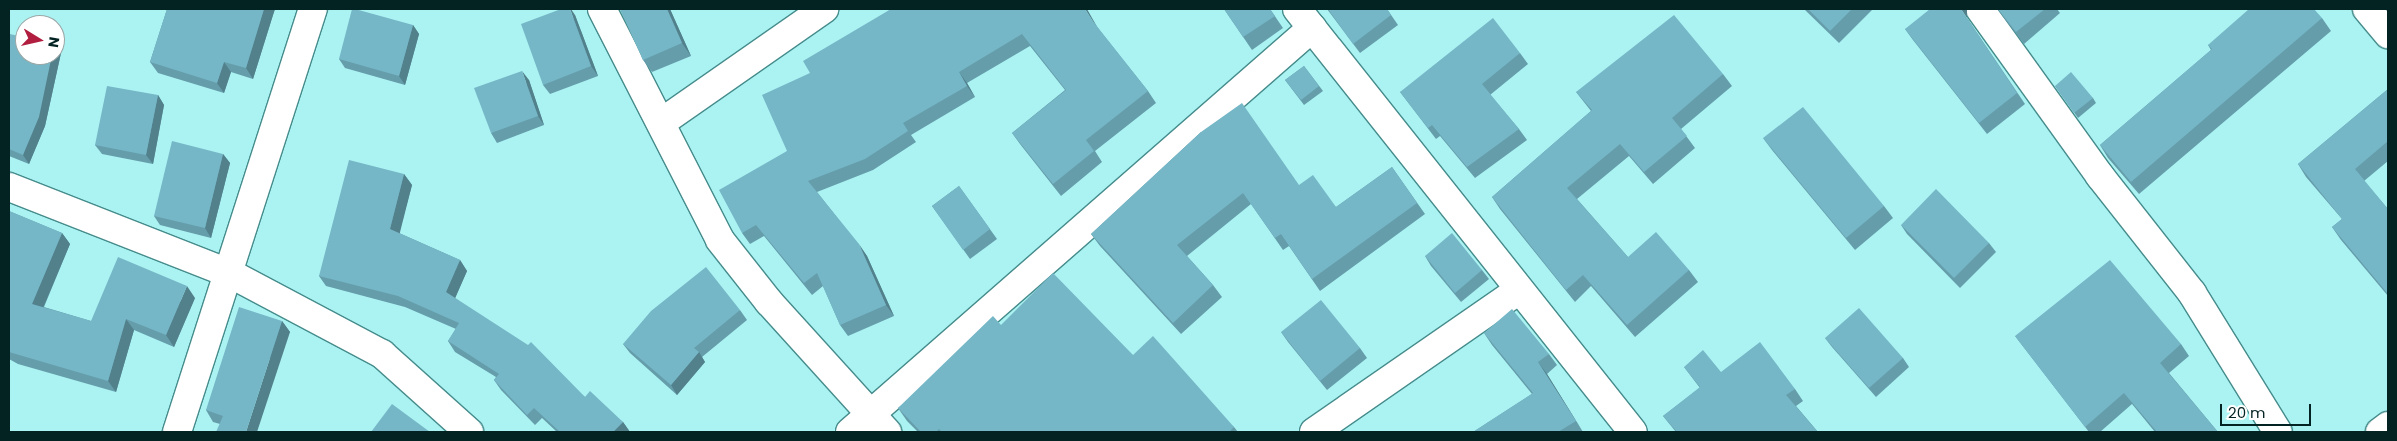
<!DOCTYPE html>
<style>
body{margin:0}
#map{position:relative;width:2397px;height:441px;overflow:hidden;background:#abf3f2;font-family:Poppins,sans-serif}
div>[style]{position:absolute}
.roads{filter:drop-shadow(1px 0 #468c8c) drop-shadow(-1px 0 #468c8c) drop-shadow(0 1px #468c8c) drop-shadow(0 -1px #468c8c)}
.minor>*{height:28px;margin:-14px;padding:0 14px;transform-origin:14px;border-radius:14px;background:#fff}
.wall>*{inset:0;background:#659dab}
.shaded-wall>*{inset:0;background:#52808b}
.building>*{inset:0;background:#75b7c7}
span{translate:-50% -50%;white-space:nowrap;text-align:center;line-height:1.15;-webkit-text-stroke:4px #fff;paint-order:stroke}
.frame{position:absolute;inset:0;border:10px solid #032222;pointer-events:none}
.north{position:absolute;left:15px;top:15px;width:50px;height:50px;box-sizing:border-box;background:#fff;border:1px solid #9aa7a7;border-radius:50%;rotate:99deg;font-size:14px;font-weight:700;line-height:20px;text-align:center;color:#032222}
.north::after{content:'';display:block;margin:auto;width:18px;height:22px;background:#b11e40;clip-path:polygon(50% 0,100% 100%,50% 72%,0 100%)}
.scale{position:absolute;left:2220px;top:404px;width:91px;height:22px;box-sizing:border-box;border:2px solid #032222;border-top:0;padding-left:6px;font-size:15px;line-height:18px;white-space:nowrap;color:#032222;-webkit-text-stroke:4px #fff;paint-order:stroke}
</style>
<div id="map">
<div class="roads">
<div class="minor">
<div style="left:602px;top:9px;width:259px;rotate:62.9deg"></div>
<div style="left:720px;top:240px;width:79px;rotate:51.7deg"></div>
<div style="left:769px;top:302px;width:176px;rotate:47.8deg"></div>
<div style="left:1297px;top:9px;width:540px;rotate:51.54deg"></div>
<div style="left:1980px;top:9px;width:206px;rotate:54.3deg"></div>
<div style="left:2100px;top:176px;width:149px;rotate:51.8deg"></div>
<div style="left:2192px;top:293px;width:163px;rotate:58.3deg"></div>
<div style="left:2367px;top:9px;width:33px;rotate:50deg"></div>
<div style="left:662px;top:122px;width:198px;rotate:-34.9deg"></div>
<div style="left:9px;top:187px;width:238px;rotate:21.4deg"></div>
<div style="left:231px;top:274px;width:171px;rotate:27.9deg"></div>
<div style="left:382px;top:354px;width:117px;rotate:41.9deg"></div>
<div style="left:177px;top:432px;width:444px;rotate:-72.2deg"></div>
<div style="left:850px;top:432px;width:614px;rotate:-41.17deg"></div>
<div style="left:1314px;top:432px;width:249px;rotate:-34.7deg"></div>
<div style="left:2380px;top:432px;width:10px;rotate:-37deg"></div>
</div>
</div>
<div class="wall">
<div style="clip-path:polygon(167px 9px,275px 9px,273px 15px,253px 79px,231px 72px,224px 93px,158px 73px,150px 62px)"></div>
<div style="clip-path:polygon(620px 9px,670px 9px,691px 56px,652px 72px,643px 60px)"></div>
<div style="clip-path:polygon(891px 9px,994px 9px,995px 10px,1097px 27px,1148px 91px,1156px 103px,1095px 151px,1102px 162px,1061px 196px,1020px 144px,1012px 133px,1065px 90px,1030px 46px,967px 83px,975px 97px,911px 135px,916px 142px,873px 170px,817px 192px,867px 256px,894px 316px,848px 336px,840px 325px,823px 286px,812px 295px,764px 236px,750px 244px,742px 233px,787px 151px,810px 73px)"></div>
<div style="clip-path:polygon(1224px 9px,1270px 9px,1283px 28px,1252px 50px)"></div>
<div style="clip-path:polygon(1327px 9px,1387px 9px,1398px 25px,1360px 53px)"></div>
<div style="clip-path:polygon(1804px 9px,1873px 9px,1839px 43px)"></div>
<div style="clip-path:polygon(1997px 9px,2057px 9px,2060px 13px,2024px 44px)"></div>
<div style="clip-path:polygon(575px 15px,598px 76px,550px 94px,543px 85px)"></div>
<div style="clip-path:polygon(1967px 18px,2025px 104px,1987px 134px,1913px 40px,1905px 29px)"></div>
<div style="clip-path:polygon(2322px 18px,2331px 31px,2139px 194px,2108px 158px,2100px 145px,2211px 50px,2208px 45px)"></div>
<div style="clip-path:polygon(413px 25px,419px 34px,405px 85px,345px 68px,339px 59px)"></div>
<div style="clip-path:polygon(9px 34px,61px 53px,45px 126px,29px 164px,9px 156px)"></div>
<div style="clip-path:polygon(1520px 53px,1528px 64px,1490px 95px,1519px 129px,1527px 140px,1475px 178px,1440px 136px,1436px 139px,1400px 92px)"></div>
<div style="clip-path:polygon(1304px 66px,1323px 91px,1304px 105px,1285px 80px)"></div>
<div style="clip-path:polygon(1723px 74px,1732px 86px,1681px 129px,1695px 148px,1653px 184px,1629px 156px,1577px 199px,1628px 257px,1689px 270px,1698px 282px,1635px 337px,1591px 286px,1575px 302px,1500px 209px,1492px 197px,1591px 111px,1576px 92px)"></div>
<div style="clip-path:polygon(529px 80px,544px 125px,497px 143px,491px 133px)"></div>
<div style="clip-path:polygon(2055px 86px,2093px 98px,2096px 103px,2078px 118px)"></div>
<div style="clip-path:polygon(2388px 89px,2388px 161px,2364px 181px,2388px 209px,2388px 296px,2341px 240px,2332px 227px,2342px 219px,2306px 177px,2298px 164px)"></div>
<div style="clip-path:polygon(158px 95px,164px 105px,153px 164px,102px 154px,95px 145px)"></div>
<div style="clip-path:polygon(1201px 132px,1336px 207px,1392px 167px,1425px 214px,1320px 291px,1289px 246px,1283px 250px,1251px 204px,1187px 256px,1213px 285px,1222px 297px,1181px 334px,1100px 246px,1091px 234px)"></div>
<div style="clip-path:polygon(1763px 138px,1884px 206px,1893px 218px,1855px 250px,1772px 150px)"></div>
<div style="clip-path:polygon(223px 154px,230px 163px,211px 238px,160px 225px,154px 216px)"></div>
<div style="clip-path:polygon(404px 174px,412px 185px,399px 233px,460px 260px,467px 271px,455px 298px,585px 397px,623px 422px,630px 432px,557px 432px,542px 418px,535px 425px,501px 390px,494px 380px,496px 377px,455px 352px,448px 341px,456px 329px,405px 307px,326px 286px,319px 276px)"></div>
<div style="clip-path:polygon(959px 186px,997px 239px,970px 259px,932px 206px)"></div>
<div style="clip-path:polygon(9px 211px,62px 233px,70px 244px,44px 307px,91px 321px,195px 298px,174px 347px,134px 330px,116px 392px,18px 364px,9px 359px)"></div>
<div style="clip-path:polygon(1901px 225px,1989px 243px,1996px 252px,1960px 288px,1907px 234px)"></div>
<div style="clip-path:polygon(1425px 256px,1482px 270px,1489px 279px,1461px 302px,1431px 266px)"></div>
<div style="clip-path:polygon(740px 310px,747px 320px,702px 357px,705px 362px,677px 395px,630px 353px,623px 344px)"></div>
<div style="clip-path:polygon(282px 321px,290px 332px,220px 424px,213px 422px,206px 410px)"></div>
<div style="clip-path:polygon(1001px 325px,1133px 355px,1234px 427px,1238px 432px,918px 432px,907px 421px,898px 408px)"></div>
<div style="clip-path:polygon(1281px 332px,1360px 348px,1367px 358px,1327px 390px,1288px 342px)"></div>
<div style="clip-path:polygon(1484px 333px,1549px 354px,1557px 365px,1547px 374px,1583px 432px,1473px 432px,1532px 394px,1492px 345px)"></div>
<div style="clip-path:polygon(2015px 336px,2181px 344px,2189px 356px,2169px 373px,2218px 432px,2155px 432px,2132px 404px,2100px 432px,2089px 432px)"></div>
<div style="clip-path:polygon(1825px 338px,1903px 358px,1909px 367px,1876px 397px,1832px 347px)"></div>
<div style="clip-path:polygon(1684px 367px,1721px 372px,1795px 389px,1803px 401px,1796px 406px,1818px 432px,1676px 432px,1663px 416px,1700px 388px)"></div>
</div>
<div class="shaded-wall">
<div style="clip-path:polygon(264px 9px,275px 9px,273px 15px,253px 79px,246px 68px)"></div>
<div style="clip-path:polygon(570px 9px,571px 9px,575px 15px,598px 76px,591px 66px)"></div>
<div style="clip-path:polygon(667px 9px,670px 9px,691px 56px,682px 43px)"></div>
<div style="clip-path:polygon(1085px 9px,1087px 9px,1100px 32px,1092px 20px)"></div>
<div style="clip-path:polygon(1961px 9px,1967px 9px,1967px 18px,2025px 104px)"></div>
<div style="clip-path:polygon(413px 25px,419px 34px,405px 85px,399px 76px)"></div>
<div style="clip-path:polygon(55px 44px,61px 53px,45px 126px,29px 164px,23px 155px,52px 55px,55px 55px)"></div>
<div style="clip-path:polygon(224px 62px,231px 72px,224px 93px,217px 83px)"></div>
<div style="clip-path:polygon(522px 71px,529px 80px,544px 125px,538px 116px)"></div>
<div style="clip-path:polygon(959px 72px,967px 83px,975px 97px,967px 86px)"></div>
<div style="clip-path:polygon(158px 95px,164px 105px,153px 164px,146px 155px)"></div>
<div style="clip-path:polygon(223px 154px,230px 163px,211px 238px,205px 228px)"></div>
<div style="clip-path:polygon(404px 174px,412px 185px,398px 240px,390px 229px)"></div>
<div style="clip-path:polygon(62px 233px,70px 244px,40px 315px,32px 304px)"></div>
<div style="clip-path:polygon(859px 244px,867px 256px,894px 316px,886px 305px)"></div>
<div style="clip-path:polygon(460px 260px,467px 271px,453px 303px,446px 292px)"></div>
<div style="clip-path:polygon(187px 286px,195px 298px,174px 347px,166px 335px)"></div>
<div style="clip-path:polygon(126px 319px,134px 330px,116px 392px,108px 381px)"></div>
<div style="clip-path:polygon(282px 321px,290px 332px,257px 432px,246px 432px)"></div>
<div style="clip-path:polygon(699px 352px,705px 362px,677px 395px,671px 385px)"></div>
<div style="clip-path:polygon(1538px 362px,1547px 374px,1583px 432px,1576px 421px)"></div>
<div style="clip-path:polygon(623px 422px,630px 432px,613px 432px)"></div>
</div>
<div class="building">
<div style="clip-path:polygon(167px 9px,264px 9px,246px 68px,224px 62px,217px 83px,150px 62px)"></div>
<div style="clip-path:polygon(352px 9px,355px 9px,413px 25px,399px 76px,339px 59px)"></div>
<div style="clip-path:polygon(561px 9px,570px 9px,591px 66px,543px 85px,521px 24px)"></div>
<div style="clip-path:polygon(620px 9px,667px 9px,682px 43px,643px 60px)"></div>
<div style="clip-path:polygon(891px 9px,993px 9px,994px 10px,997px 9px,1085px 9px,1092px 20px,1148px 91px,1086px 140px,1094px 151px,1053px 184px,1012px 133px,1066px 90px,1022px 34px,959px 72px,967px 86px,903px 123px,908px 131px,865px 159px,808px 181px,859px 244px,886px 305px,840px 325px,817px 273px,804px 283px,756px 225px,742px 233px,719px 190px,787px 151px,762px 95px,810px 73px,803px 61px)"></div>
<div style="clip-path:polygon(1224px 9px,1270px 9px,1275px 16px,1243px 37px)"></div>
<div style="clip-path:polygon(1328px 9px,1387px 9px,1391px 15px,1353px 44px)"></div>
<div style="clip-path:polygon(1808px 9px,1852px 9px,1830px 31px)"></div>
<div style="clip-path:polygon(1930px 9px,1961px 9px,2017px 93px,1979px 123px,1905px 29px)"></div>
<div style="clip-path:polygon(1998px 9px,2045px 9px,2016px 32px)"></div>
<div style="clip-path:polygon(2249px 9px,2314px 9px,2322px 18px,2131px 182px,2100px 145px,2212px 49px,2208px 45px)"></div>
<div style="clip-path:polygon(1674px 15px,1723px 74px,1672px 118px,1687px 136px,1644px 172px,1620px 144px,1567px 188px,1628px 257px,1656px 232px,1689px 270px,1627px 325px,1583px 275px,1566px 290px,1492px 197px,1592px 110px,1576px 92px)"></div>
<div style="clip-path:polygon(1493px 18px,1520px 53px,1482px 84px,1519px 129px,1467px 167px,1432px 125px,1428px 128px,1400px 92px)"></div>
<div style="clip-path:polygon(9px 34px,25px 37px,25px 55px,52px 55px,39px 117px,23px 155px,9px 149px)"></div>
<div style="clip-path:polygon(1304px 66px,1319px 86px,1301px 100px,1285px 80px)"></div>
<div style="clip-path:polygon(522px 71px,538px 116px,491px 133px,474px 88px)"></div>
<div style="clip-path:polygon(2071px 72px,2093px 98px,2074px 113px,2055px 86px)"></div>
<div style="clip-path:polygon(107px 86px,158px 95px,146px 155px,95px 145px)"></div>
<div style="clip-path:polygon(2388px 89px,2388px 141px,2355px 169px,2388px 209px,2388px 294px,2332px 227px,2342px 219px,2298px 164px)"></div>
<div style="clip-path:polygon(1242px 103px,1299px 185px,1313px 175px,1336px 207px,1392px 167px,1417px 203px,1312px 279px,1281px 234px,1275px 238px,1243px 193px,1177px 245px,1213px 285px,1173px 323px,1091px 234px,1201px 132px)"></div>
<div style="clip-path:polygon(1803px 107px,1884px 206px,1846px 238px,1763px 138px)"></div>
<div style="clip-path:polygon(172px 141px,223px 154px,205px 228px,154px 216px)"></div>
<div style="clip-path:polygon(349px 160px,404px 174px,390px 229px,460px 260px,446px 292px,528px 345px,531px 342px,585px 397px,590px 391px,623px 422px,613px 432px,560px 432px,534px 408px,527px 415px,494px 380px,499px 374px,448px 341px,459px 323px,398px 296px,319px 276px)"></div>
<div style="clip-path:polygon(959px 186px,990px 229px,963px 250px,932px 206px)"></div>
<div style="clip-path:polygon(1936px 189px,1989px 243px,1954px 278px,1901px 225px)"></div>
<div style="clip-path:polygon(9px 211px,62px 233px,32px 304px,91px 321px,118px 257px,187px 286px,166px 335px,126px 319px,108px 381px,9px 352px)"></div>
<div style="clip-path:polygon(1452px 233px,1482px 270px,1455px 293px,1425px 256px)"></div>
<div style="clip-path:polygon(2110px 260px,2181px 344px,2160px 363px,2218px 432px,2157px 432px,2124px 393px,2085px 427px,2015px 336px)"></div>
<div style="clip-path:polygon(706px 267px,740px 310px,694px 348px,699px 352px,671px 385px,623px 344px,651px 311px)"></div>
<div style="clip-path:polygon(1053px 273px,1133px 355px,1153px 336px,1234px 427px,1229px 432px,942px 432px,939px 429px,936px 432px,921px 432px,898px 408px,993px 316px,1001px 325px)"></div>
<div style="clip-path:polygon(1321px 300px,1360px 348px,1320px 381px,1281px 332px)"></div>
<div style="clip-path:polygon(239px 307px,282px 321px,246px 432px,216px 432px,223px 416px,206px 410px)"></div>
<div style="clip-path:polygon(1859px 308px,1903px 358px,1869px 388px,1825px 338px)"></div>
<div style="clip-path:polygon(1512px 309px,1549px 354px,1538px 362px,1576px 421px,1558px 432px,1473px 432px,1533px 393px,1484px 333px)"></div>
<div style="clip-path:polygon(1760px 342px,1795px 389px,1786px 395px,1818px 432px,1677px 432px,1663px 416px,1700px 387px,1684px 367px,1703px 350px,1721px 372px)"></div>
<div style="clip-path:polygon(392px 404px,430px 432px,371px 432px)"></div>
</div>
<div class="frame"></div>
<div class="north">N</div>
<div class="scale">20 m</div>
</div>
